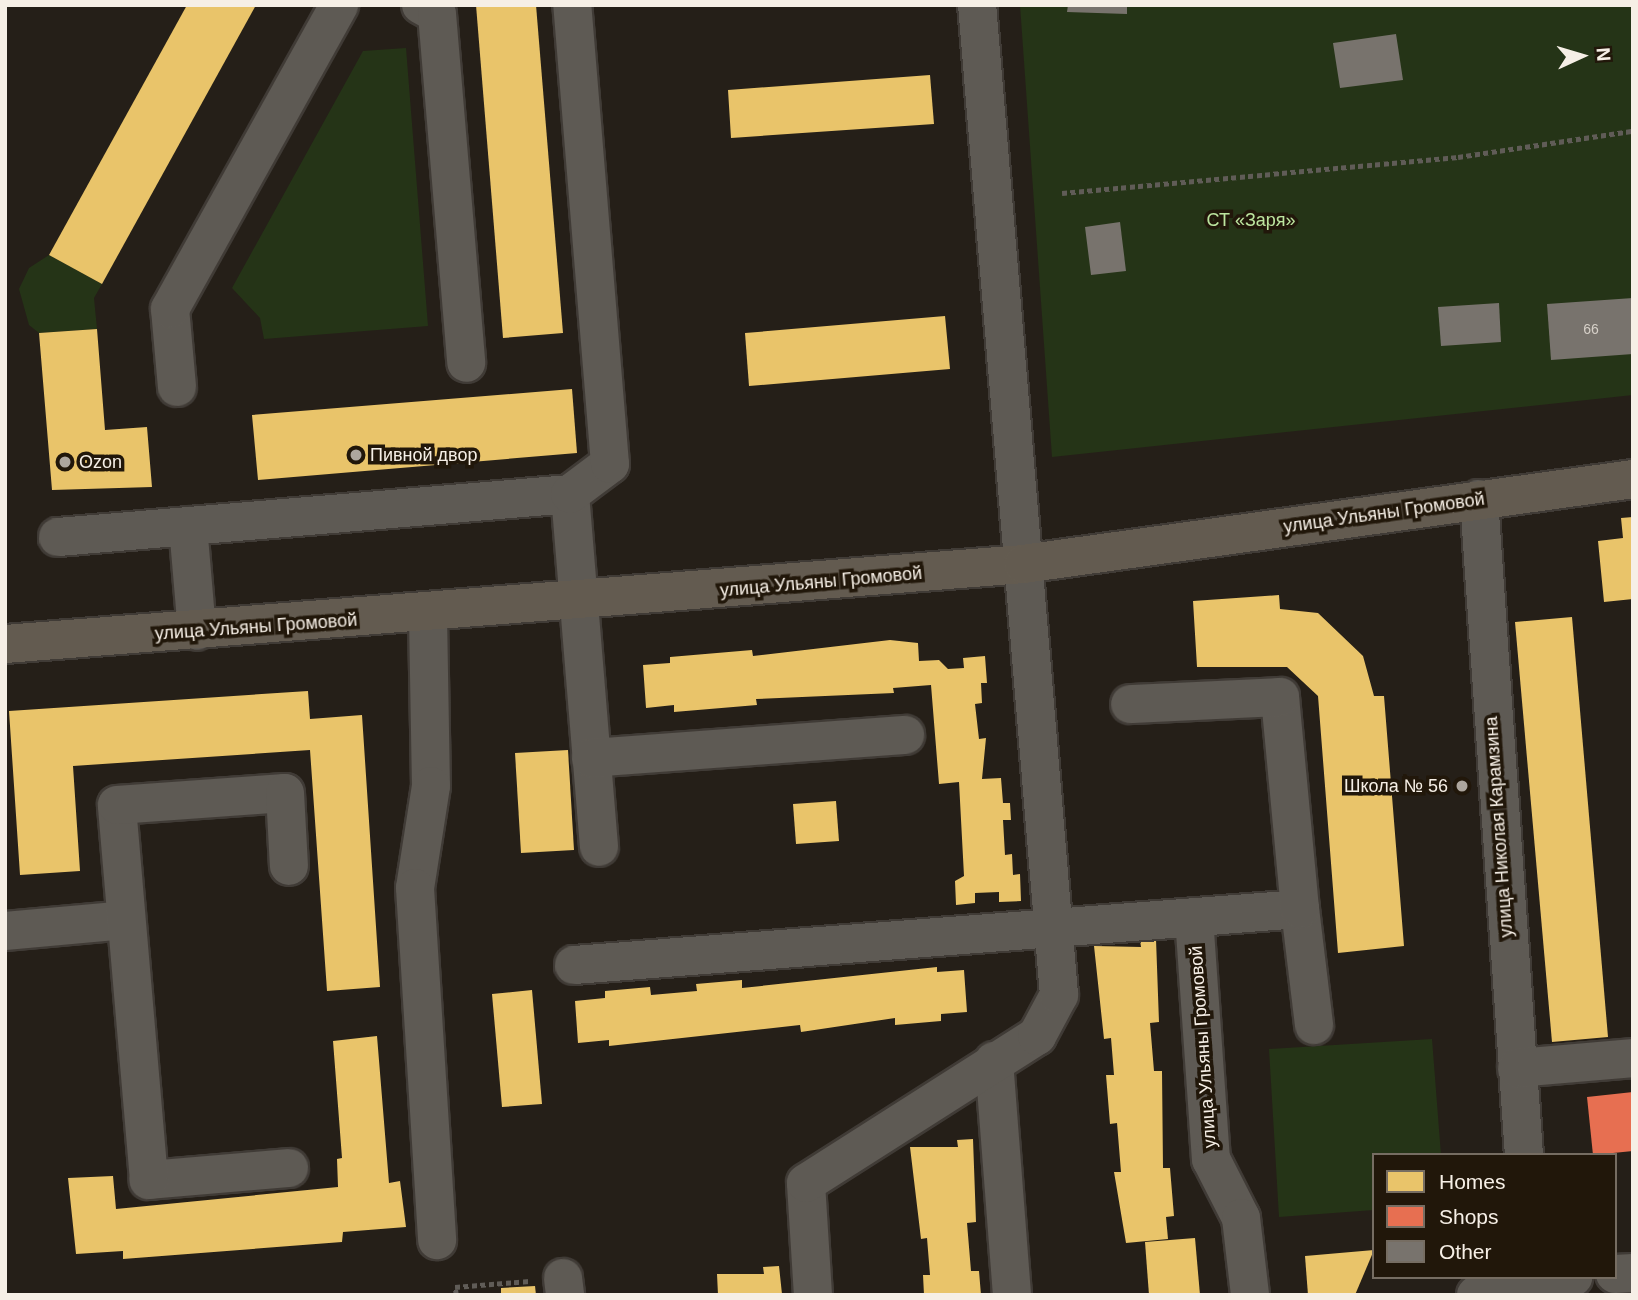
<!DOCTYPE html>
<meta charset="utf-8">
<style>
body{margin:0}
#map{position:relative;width:1638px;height:1300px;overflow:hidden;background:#251f18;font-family:Helvetica,sans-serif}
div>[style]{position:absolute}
.green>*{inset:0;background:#253417}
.homes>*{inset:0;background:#e9c46a}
.shops>*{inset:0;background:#e76f51}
.building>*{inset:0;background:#78736d}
.path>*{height:4.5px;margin-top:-2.25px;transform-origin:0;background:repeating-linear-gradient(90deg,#605c57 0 5px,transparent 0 8.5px)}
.roads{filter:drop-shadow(2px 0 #403b36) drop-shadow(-2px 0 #403b36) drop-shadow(0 2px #403b36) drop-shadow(0 -2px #403b36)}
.minor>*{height:38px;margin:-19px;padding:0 19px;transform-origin:19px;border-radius:19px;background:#5e5a54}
.major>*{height:38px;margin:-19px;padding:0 19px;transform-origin:19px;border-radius:19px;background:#635b50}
.dots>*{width:19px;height:19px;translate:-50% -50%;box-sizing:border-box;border:4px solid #21170a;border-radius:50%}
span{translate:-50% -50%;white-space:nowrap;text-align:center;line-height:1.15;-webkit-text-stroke:7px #21170a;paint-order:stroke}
.number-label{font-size:14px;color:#d6d0c8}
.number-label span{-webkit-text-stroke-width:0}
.park-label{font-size:18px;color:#bce59f}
.poi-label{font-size:18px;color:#f6efe6}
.left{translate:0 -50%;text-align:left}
.right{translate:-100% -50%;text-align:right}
.street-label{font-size:18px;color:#f6efe6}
.frame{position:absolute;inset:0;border:7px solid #f6efe6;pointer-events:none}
.legend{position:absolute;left:1372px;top:1153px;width:245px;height:126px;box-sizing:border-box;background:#21170a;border:2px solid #766d62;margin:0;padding:9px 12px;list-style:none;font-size:21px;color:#f6efe6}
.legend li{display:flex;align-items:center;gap:14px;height:35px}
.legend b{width:35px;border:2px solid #766d62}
.north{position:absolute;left:1547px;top:21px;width:70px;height:70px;-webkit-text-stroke:5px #21170a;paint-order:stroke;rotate:86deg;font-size:19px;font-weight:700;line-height:28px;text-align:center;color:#f6efe6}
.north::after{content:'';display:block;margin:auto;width:24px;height:32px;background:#f6efe6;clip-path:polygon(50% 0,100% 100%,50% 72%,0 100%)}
</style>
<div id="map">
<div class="green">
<div style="clip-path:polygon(1020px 5px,1633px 5px,1633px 395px,1052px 457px)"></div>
<div style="clip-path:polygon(406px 48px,428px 326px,264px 339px,260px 318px,232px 288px,363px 51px)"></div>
<div style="clip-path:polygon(49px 255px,102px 284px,94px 298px,97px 329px,39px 333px,29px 325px,19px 289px,29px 268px)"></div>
<div style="clip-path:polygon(1432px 1039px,1441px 1155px,1374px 1155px,1374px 1210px,1279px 1217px,1269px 1049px)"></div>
</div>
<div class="homes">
<div style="clip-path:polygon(187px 5px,256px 5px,102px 284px,49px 255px)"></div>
<div style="clip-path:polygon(476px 5px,536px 5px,563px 333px,503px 338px)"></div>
<div style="clip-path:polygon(930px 75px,934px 124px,731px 138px,728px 90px)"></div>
<div style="clip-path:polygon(945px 316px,950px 369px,749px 386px,745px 333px)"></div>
<div style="clip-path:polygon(97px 329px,105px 430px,147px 427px,152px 487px,52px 490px,39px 333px)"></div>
<div style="clip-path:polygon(572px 389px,577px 453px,258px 480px,252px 415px)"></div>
<div style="clip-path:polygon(1633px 517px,1633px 599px,1604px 602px,1598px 541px,1623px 538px,1621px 518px)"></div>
<div style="clip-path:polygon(1279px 595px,1280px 609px,1318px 613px,1363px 656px,1374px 696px,1384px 696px,1404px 946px,1338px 953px,1318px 696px,1287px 667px,1197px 667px,1193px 601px)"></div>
<div style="clip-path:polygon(1572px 617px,1608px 1037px,1552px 1042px,1515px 622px)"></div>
<div style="clip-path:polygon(890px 640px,918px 643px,919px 661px,939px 660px,948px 669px,964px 668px,963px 658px,985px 656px,987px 683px,981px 683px,982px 703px,975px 704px,979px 739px,986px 738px,982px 779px,1001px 778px,1003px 803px,1010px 803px,1011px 820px,1003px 820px,1005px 855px,1012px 854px,1013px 875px,1020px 874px,1021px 901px,999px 902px,999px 892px,975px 893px,975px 903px,956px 905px,955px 881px,964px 876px,959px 782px,939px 784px,931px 685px,893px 688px,894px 693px,756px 699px,757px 705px,674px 712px,674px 705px,646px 708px,643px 665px,670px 663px,670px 657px,752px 650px,753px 656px)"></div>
<div style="clip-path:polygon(308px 691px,310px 719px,362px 715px,380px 987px,327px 991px,310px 750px,73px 766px,80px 871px,20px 875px,9px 711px)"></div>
<div style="clip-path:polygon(568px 750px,574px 850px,521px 853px,515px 753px)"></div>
<div style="clip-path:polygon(836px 801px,839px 841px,796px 844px,793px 804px)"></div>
<div style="clip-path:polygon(1156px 939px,1159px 1022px,1150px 1023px,1154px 1071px,1162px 1071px,1163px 1168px,1170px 1168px,1174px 1216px,1166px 1217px,1168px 1239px,1126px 1243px,1114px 1172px,1121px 1172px,1117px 1123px,1110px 1124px,1106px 1075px,1114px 1075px,1111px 1038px,1104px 1039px,1094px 946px,1141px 947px,1140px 940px)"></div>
<div style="clip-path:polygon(937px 967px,937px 972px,964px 970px,967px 1012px,941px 1014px,941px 1021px,895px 1025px,895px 1018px,801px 1032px,800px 1025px,609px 1046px,609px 1040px,578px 1043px,575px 1001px,605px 998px,605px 991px,650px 987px,651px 995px,697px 991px,696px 984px,742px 980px,742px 988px)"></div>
<div style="clip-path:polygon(532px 990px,542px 1104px,502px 1107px,492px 994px)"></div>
<div style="clip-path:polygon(377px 1036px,389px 1183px,400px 1181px,406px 1227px,343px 1232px,342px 1242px,123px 1259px,123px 1251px,76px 1254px,68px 1178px,113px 1176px,116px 1209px,338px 1187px,337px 1159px,342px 1158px,333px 1041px)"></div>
<div style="clip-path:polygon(973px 1139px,976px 1222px,967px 1223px,971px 1271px,979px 1271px,981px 1295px,924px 1295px,923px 1275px,930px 1275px,927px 1238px,921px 1239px,910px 1147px,958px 1147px,957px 1140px)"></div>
<div style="clip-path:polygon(1195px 1238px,1200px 1295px,1149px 1295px,1145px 1242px)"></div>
<div style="clip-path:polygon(1374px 1250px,1355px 1295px,1308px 1295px,1305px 1256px)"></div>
<div style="clip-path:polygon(779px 1266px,782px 1294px,718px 1295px,717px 1274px,764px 1274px,763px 1267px)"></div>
<div style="clip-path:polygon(535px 1286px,536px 1295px,501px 1295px,501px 1288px)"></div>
</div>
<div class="shops">
<div style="clip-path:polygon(1633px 1092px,1633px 1151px,1593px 1155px,1587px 1097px)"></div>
</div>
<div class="building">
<div style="clip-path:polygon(1068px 5px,1127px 5px,1127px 14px,1067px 12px)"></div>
<div style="clip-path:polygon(1396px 34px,1403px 80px,1340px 88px,1333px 43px)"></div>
<div style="clip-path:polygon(1120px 222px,1126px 271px,1091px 275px,1085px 227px)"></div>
<div style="clip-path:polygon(1633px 298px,1633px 354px,1551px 360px,1547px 304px)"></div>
<div style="clip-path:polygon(1499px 303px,1501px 342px,1441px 346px,1438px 307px)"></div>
</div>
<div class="path">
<div style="left:1062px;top:193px;width:398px;rotate:-5.2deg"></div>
<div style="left:1458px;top:157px;width:177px;rotate:-8.5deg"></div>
<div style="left:456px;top:1295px;width:8px;rotate:-97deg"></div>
<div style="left:455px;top:1287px;width:75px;rotate:-4.6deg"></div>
</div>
<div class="roads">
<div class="minor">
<div style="left:421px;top:5px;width:18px;rotate:29deg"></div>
<div style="left:437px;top:14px;width:350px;rotate:85.2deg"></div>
<div style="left:177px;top:387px;width:78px;rotate:-95.1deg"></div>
<div style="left:170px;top:309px;width:348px;rotate:-60.9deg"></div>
<div style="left:570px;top:494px;width:354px;rotate:85.3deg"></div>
<div style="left:1479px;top:499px;width:658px;rotate:86.08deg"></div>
<div style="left:188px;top:526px;width:105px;rotate:85.1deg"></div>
<div style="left:58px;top:537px;width:514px;rotate:-4.8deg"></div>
<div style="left:570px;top:494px;width:50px;rotate:-36.9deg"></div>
<div style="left:610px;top:464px;width:461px;rotate:-94.7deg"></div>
<div style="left:428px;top:616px;width:170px;rotate:89deg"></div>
<div style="left:431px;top:786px;width:103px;rotate:98.9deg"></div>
<div style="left:415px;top:888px;width:353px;rotate:86.4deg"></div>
<div style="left:591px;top:758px;width:315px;rotate:-4.2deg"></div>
<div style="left:1300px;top:909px;width:117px;rotate:83.1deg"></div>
<div style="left:1194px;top:917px;width:243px;rotate:86deg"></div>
<div style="left:1211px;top:1159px;width:66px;rotate:63deg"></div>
<div style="left:1241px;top:1218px;width:78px;rotate:83.3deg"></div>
<div style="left:5px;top:931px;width:121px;rotate:-5.2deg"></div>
<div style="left:574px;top:965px;width:728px;rotate:-4.41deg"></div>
<div style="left:1300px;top:909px;width:213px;rotate:-95.4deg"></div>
<div style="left:1280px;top:697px;width:150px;rotate:177.3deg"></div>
<div style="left:994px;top:1061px;width:235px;rotate:85.6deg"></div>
<div style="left:1517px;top:1068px;width:116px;rotate:-4.9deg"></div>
<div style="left:289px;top:1168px;width:141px;rotate:175.1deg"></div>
<div style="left:149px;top:1180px;width:376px;rotate:-94.9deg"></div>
<div style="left:117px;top:805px;width:168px;rotate:-4.1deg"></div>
<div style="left:285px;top:793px;width:73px;rotate:86.9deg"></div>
<div style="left:1615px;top:1274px;width:18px;rotate:-3deg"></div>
<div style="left:563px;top:1278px;width:17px;rotate:83deg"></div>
<div style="left:813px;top:1295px;width:112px;rotate:-93.6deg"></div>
<div style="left:806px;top:1183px;width:274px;rotate:-32.5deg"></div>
<div style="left:1037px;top:1036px;width:47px;rotate:-61.8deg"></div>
<div style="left:1059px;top:995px;width:993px;rotate:-94.73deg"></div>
<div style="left:1476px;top:1295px;width:99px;rotate:-10.5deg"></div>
</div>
<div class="major">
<div style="left:5px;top:644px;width:1021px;rotate:-4.49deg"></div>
<div style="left:1023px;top:564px;width:616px;rotate:-7.93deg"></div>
</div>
</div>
<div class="dots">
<div style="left:356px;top:455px;background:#ada69e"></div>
<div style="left:65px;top:462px;background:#ada69e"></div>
<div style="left:1462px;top:786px;background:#ada69e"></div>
</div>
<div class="number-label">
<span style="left:1591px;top:329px">66</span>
</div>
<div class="park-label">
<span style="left:1251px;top:220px">СТ «Заря»</span>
</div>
<div class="poi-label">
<span class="left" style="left:370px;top:455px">Пивной двор</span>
<span class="left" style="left:79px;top:462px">Ozon</span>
<span class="right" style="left:1448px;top:786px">Школа № 56</span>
</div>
<div class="street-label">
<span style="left:1384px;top:513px;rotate:-8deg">улица Ульяны Громовой</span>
<span style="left:821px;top:582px;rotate:-5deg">улица Ульяны Громовой</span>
<span style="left:256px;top:627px;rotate:-4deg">улица Ульяны Громовой</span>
<span style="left:1499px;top:827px;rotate:-94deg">улица Николая Карамзина</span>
<span style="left:1203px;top:1047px;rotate:-94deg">улица Ульяны Громовой</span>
</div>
<div class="frame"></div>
<ul class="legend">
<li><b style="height:19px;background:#e9c46a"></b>Homes</li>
<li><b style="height:19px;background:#e76f51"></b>Shops</li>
<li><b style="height:19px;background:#78736d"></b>Other</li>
</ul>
<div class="north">N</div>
</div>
